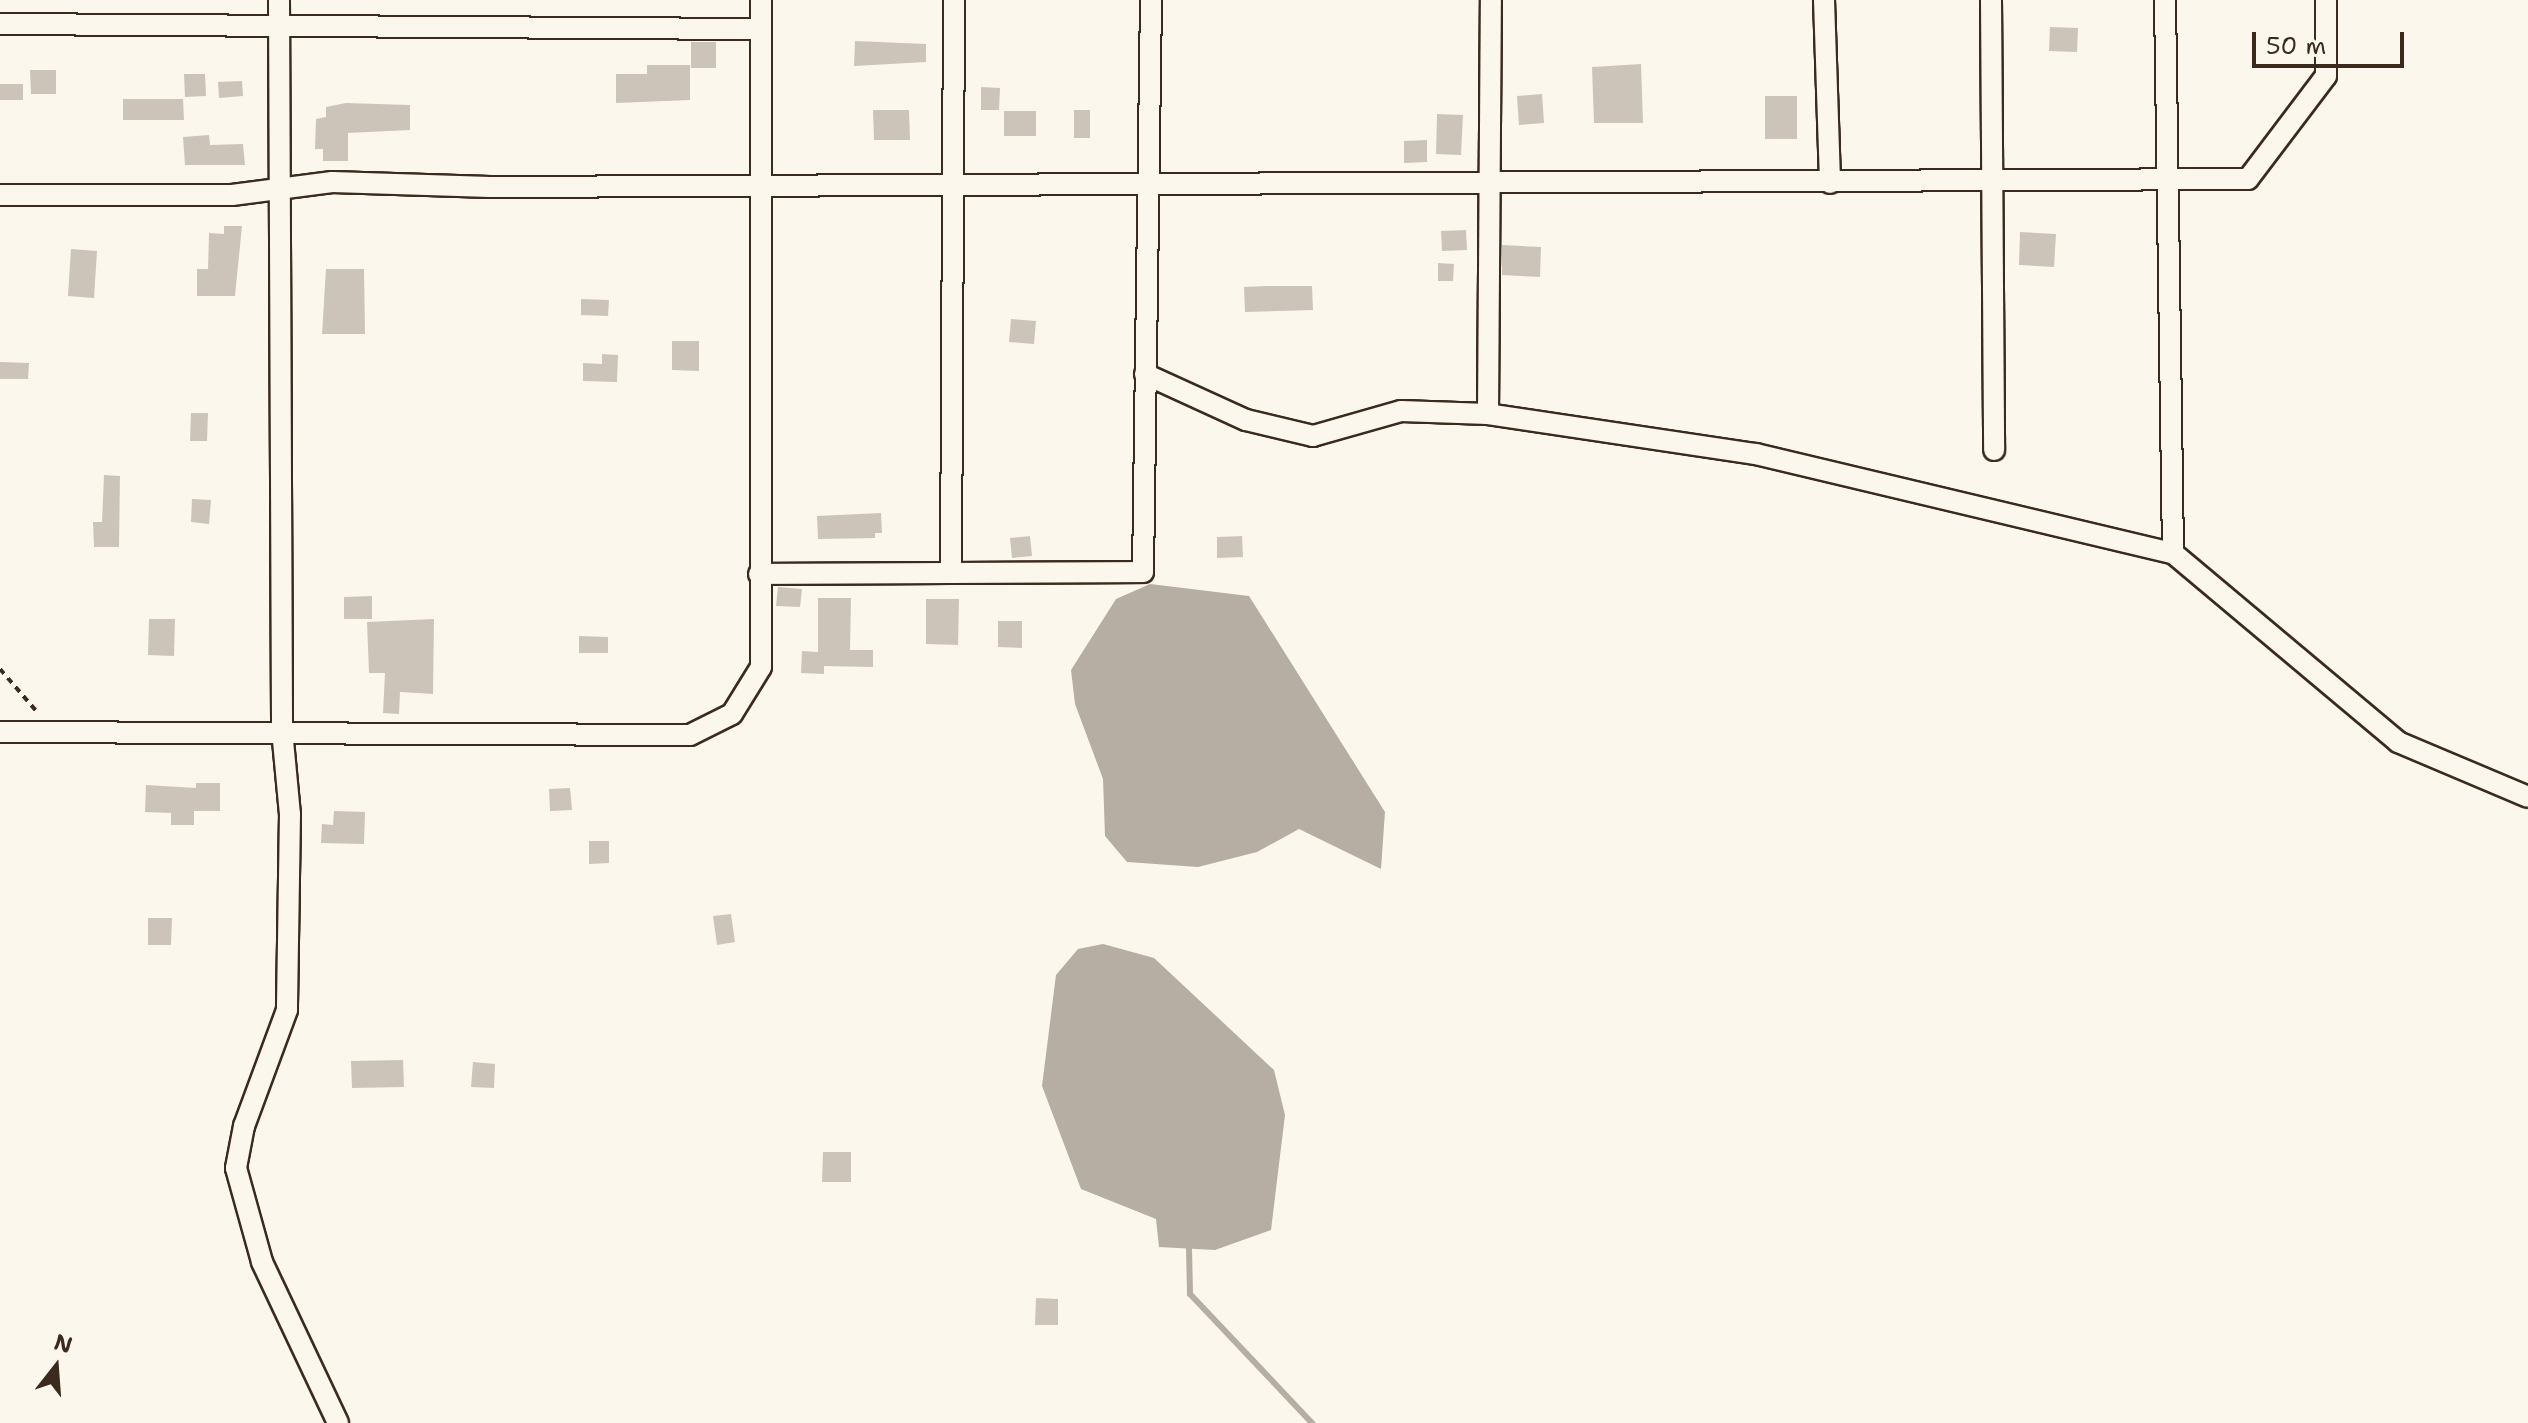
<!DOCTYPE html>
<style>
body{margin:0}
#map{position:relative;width:2528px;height:1423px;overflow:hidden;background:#fbf7ec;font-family:"Shantell Sans",sans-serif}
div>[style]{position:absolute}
.water>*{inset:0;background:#b6aea2}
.stream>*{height:6px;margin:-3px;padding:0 3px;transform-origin:3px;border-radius:3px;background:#b6aea2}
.building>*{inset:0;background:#ccc4b9}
.path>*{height:4px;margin-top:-2px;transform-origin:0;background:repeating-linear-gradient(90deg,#3b2a1e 0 6px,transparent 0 12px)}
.roads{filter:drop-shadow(2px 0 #3b2a1e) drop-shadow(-2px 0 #3b2a1e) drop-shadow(0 2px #3b2a1e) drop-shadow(0 -2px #3b2a1e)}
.street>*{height:20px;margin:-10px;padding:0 10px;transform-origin:10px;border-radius:10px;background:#fbf7ec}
span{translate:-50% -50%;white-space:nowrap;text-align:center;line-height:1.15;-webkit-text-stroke:7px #fbf7ec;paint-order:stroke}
.north{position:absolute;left:16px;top:1327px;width:80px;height:80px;-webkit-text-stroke:6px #fbf7ec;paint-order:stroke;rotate:17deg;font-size:22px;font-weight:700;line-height:32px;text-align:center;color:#3b2a1e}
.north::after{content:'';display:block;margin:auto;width:28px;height:36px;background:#3b2a1e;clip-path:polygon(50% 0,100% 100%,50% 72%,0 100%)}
.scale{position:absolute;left:2252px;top:32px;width:152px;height:36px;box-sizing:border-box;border:4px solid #3b2a1e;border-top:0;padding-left:10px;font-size:24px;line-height:28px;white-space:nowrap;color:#3b2a1e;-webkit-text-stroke:6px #fbf7ec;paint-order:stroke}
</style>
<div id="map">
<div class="water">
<div style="clip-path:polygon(1150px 584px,1249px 596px,1385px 812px,1381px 869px,1299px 829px,1257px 852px,1198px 867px,1127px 862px,1105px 836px,1103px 779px,1075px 704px,1071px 670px,1116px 599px)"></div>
<div style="clip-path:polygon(1103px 944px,1154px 958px,1274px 1070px,1285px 1115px,1271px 1230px,1215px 1250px,1159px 1247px,1156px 1219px,1081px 1189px,1042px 1086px,1056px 975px,1078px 949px)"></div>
</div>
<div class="stream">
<div style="left:1189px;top:1249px;width:45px;rotate:88.7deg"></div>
<div style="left:1190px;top:1294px;width:178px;rotate:46.6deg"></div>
</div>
<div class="building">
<div style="clip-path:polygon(2050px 27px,2078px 28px,2077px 52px,2049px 51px)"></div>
<div style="clip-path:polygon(855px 41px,926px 44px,926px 62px,854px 66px)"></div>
<div style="clip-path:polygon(691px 42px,716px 42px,716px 68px,691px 68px)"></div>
<div style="clip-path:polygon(1641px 64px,1643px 123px,1594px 123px,1592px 67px)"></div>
<div style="clip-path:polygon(647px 65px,690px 65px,690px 100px,616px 103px,616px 74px,647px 74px)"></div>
<div style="clip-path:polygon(30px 70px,56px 70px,56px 94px,31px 94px)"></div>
<div style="clip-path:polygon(184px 74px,205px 74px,206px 96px,185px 97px)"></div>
<div style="clip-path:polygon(242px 81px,243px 96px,219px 98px,218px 82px)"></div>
<div style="clip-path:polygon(0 84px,23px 84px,23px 100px,0 100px)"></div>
<div style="clip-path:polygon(981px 87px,1000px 88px,999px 110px,981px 110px)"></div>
<div style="clip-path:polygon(1542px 94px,1544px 123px,1519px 125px,1517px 96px)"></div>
<div style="clip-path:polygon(1765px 96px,1797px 96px,1797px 139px,1765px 139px)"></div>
<div style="clip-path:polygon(123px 99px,183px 99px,184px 120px,123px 120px)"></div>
<div style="clip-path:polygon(346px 103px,410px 105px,410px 130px,348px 133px,348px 161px,323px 161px,323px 149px,315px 149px,316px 119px,326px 117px,326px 107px)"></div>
<div style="clip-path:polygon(873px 110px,909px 110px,910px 140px,874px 140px)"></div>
<div style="clip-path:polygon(1074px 110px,1090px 110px,1090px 138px,1074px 138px)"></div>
<div style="clip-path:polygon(1004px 111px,1036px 111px,1036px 136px,1004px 136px)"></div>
<div style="clip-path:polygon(1437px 114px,1463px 115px,1461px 155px,1436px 154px)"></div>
<div style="clip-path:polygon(209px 135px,210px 145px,243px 144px,245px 165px,185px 165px,183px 137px)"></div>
<div style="clip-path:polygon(1427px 140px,1427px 162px,1404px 163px,1404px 141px)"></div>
<div style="clip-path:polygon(224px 226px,242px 226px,235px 296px,197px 296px,197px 269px,208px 269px,209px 233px,224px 234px)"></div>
<div style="clip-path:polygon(1466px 230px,1467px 250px,1442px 251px,1441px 231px)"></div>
<div style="clip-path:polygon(2020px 232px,2056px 234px,2054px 267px,2019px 265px)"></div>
<div style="clip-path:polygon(1502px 245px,1541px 247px,1540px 277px,1502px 275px)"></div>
<div style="clip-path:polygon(71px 249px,97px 251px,94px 298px,68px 296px)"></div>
<div style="clip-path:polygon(1438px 263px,1454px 264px,1453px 281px,1438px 281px)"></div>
<div style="clip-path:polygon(326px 269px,364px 269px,365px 334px,322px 334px)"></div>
<div style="clip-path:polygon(1267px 286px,1312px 286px,1313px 310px,1245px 312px,1244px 287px)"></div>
<div style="clip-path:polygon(581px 299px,609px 300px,608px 316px,581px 315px)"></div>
<div style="clip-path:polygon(1011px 319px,1036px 321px,1034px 344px,1009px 342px)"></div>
<div style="clip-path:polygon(672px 341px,699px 341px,699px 371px,672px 370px)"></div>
<div style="clip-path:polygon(602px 354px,618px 355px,617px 382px,583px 381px,583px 363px,602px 364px)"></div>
<div style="clip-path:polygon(0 362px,29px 363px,28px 379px,0 379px)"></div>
<div style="clip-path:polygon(191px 413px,208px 413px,207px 441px,190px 441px)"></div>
<div style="clip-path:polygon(104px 475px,120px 476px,119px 547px,94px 547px,93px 522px,102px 522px)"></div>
<div style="clip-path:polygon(192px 499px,211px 500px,209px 524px,191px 522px)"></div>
<div style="clip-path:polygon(881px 513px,882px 533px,875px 533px,875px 538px,818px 539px,817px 516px)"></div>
<div style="clip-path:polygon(1030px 536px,1032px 556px,1012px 558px,1010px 538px)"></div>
<div style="clip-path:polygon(1242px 536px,1243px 557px,1217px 558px,1217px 537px)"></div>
<div style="clip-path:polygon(778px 587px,802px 589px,800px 607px,776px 606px)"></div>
<div style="clip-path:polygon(372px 596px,372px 619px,344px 619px,344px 597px)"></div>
<div style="clip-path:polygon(818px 598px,851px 598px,850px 650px,873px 650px,873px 667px,824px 666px,824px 674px,801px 673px,802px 651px,818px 652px)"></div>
<div style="clip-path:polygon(926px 599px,959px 599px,958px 645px,926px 644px)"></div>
<div style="clip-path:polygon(149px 619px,175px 619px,174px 656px,148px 655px)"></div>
<div style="clip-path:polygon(434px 619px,433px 694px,400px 692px,399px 714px,383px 713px,385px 673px,369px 673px,367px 622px)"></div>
<div style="clip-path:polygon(998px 621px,1022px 621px,1022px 648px,998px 647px)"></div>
<div style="clip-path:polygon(579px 636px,608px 637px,608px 653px,579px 653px)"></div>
<div style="clip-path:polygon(196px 783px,220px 783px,220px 811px,194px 811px,194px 825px,171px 825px,171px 813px,145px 812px,146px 785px,196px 788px)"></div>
<div style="clip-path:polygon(570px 788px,572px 810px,550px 811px,549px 789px)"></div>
<div style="clip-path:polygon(334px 811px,365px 812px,364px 844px,321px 843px,322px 824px,333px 825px)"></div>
<div style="clip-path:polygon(589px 841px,609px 841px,609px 863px,589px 864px)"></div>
<div style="clip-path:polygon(731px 914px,735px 942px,717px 945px,713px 916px)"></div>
<div style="clip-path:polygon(148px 918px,172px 918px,171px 945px,148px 945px)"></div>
<div style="clip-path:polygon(403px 1060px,404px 1087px,352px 1088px,351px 1061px)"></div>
<div style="clip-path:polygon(473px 1062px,495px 1064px,494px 1088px,471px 1087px)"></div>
<div style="clip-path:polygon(823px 1152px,851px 1152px,851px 1182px,822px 1182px)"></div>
<div style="clip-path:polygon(1036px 1298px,1058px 1299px,1058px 1325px,1035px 1325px)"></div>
</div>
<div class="path">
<div style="left:0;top:669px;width:58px;rotate:49.2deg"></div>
</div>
<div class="roads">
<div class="street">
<div style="left:279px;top:0;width:730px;rotate:89.76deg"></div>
<div style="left:282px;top:730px;width:84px;rotate:84.6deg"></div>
<div style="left:290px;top:814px;width:196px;rotate:90.9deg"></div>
<div style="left:287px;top:1010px;width:124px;rotate:110.3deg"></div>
<div style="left:244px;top:1126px;width:43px;rotate:100.8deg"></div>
<div style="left:236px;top:1168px;width:98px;rotate:74.5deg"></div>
<div style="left:262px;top:1262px;width:178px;rotate:64.7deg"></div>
<div style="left:1824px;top:0;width:183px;rotate:88.1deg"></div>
<div style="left:1991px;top:0;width:450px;rotate:89.6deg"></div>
<div style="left:2165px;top:0;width:553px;rotate:89.17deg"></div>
<div style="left:0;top:24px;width:761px;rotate:0.38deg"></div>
<div style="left:0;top:195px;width:232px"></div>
<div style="left:232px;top:195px;width:101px;rotate:-7.4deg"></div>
<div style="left:332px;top:182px;width:158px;rotate:1.8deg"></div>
<div style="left:490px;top:187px;width:1758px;rotate:-0.26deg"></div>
<div style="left:2248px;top:179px;width:129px;rotate:-52.9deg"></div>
<div style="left:2326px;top:76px;width:76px;rotate:-90deg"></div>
<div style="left:1145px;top:374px;width:111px;rotate:24.5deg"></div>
<div style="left:1246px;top:420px;width:69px;rotate:13.4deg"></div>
<div style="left:1313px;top:436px;width:91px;rotate:-15.9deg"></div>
<div style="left:1401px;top:411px;width:87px;rotate:2deg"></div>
<div style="left:1488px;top:414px;width:271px;rotate:8.5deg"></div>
<div style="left:1756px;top:454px;width:429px;rotate:13.4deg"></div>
<div style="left:2173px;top:553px;width:294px;rotate:40deg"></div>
<div style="left:2398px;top:742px;width:141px;rotate:22.9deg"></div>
<div style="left:1488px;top:414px;width:414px;rotate:-89.6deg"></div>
<div style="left:951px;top:573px;width:573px;rotate:-89.7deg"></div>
<div style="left:759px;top:574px;width:384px;rotate:-0.3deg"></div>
<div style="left:1143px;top:572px;width:572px;rotate:-89.2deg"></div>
<div style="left:0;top:732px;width:690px;rotate:0.25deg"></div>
<div style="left:690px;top:735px;width:47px;rotate:-26.6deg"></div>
<div style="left:732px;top:714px;width:55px;rotate:-58.3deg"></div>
<div style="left:761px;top:667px;width:667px;rotate:-90deg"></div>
</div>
</div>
<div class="north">N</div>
<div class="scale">50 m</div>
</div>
